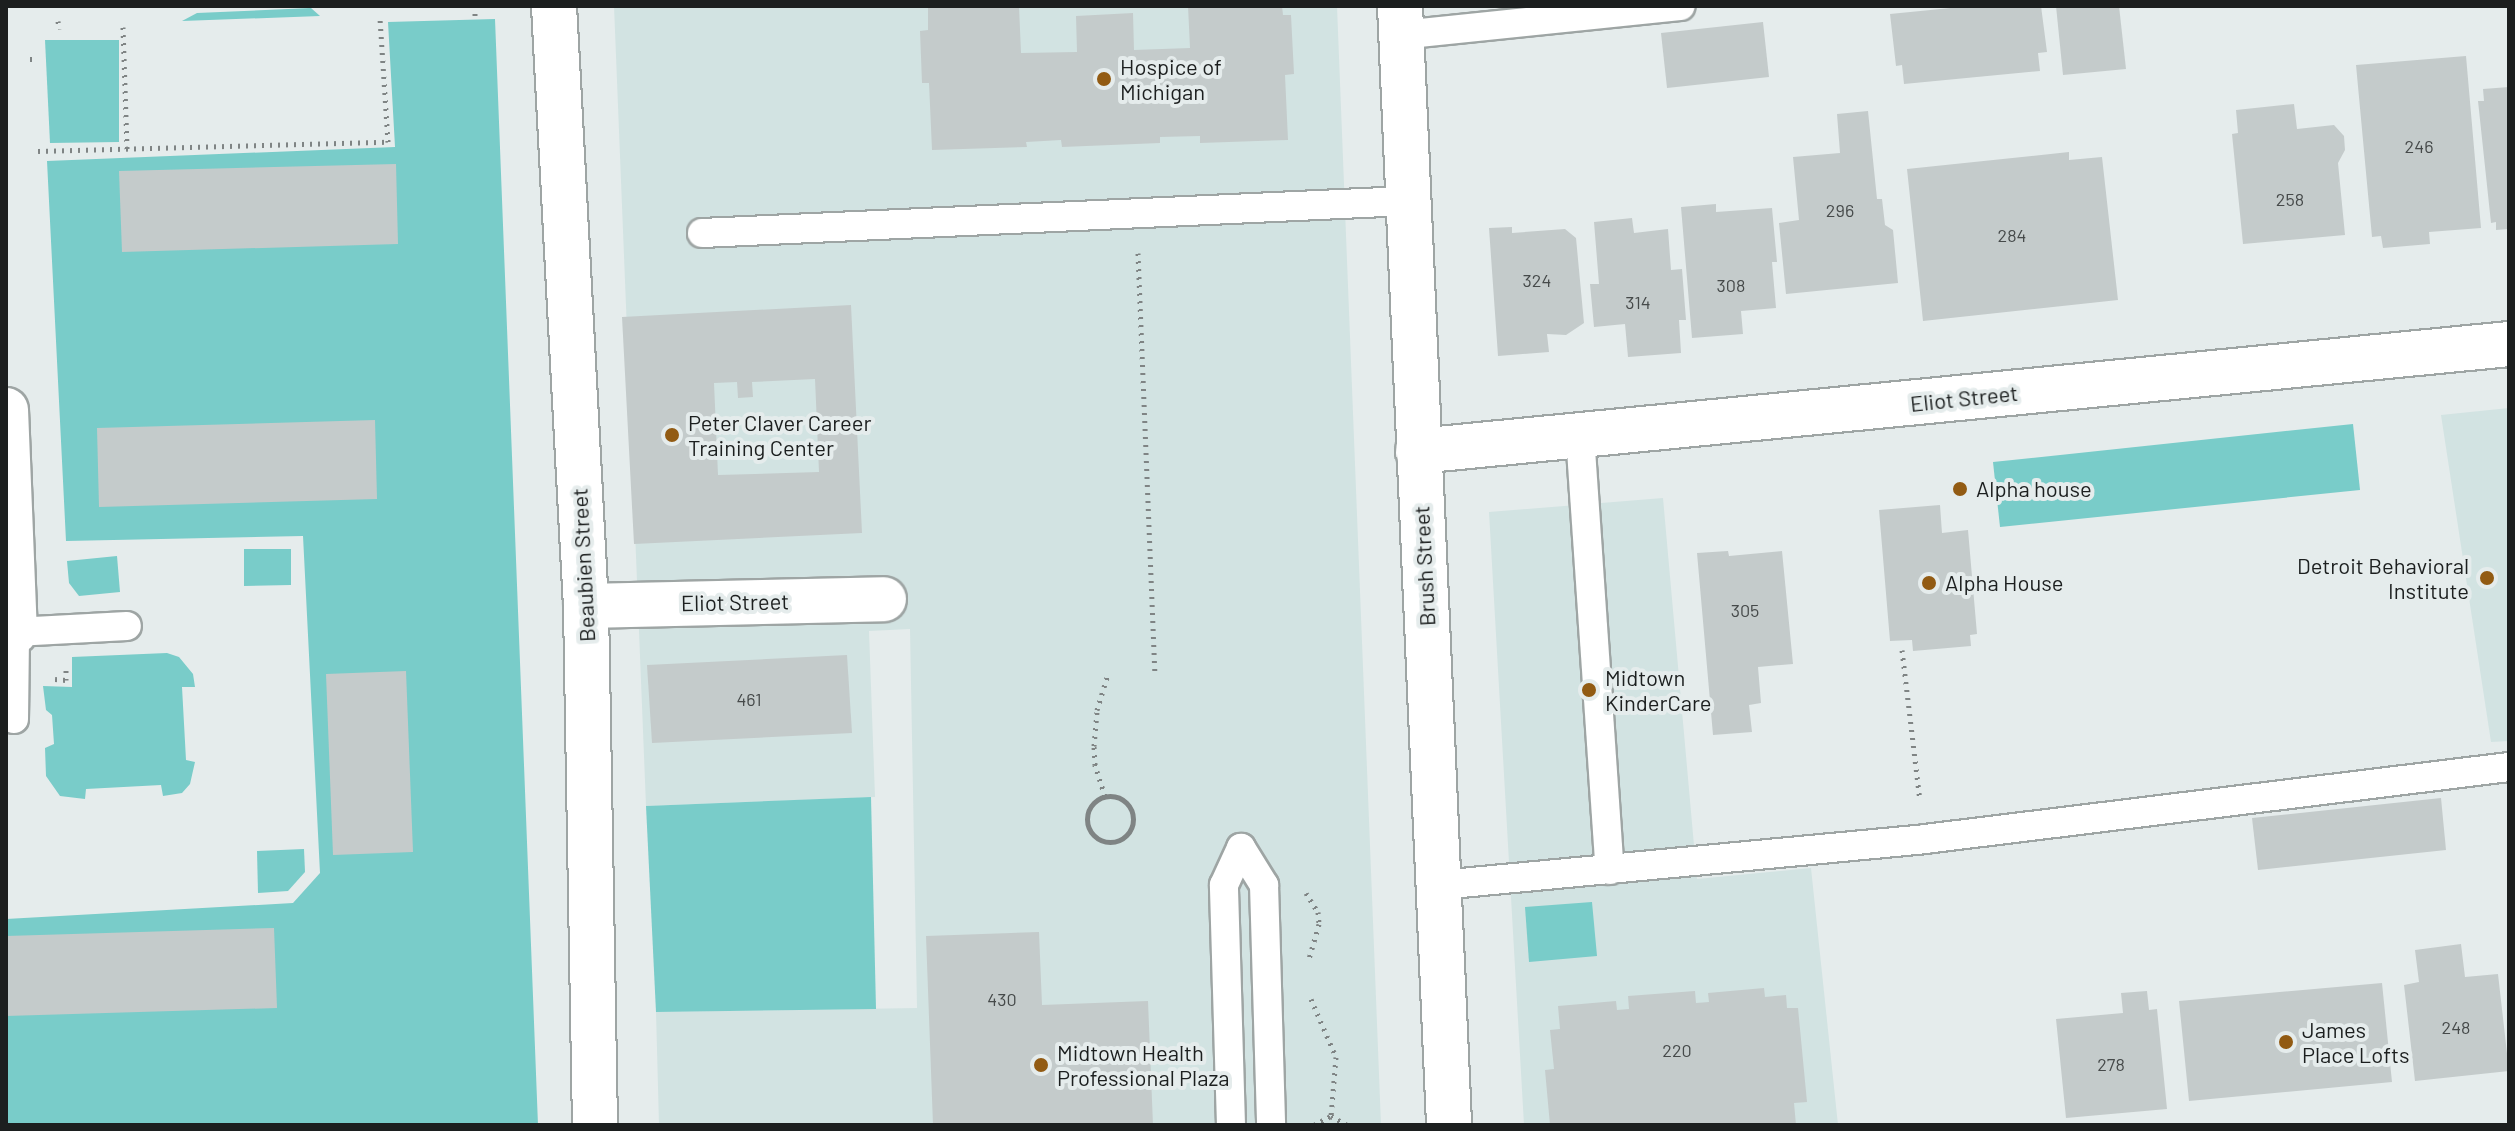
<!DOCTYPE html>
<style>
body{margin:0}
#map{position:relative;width:2515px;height:1131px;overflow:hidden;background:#e5ecec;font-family:Barlow,sans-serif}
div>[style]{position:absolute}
.built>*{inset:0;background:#d2e3e2}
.green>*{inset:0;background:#79ccc9}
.building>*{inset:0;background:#c4cbcb}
.path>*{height:5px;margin-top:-2.5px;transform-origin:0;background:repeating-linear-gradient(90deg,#7f8484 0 2px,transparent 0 8px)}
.path>.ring{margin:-2.5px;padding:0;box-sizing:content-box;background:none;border:5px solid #7f8484;border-radius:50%}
.roads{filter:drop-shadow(2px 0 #9ea5a4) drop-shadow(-2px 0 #9ea5a4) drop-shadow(0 2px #9ea5a4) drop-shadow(0 -2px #9ea5a4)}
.service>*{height:28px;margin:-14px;padding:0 14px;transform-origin:14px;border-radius:14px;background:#fff}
.minor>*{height:44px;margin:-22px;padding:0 22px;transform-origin:22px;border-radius:22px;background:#fff}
.tertiary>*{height:44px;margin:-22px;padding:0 22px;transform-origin:22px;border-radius:22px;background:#fff}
.dots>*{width:22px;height:22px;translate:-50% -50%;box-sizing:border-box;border:4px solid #e5ecec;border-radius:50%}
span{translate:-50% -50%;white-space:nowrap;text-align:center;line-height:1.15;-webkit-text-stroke:8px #e5ecec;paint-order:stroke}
.number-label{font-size:18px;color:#464a4a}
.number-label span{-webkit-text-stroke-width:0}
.poi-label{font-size:22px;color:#1c1f1f}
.left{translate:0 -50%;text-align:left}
.right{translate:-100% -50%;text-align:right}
.street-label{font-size:22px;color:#1c1f1f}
.frame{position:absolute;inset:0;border:8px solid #1c1f1f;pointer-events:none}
</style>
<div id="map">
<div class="built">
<div style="clip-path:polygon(614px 6px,1337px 6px,1381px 1125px,659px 1125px,656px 1012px,917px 1008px,910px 629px,869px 631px,875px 797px,646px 806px)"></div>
<div style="clip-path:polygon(2509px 408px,2509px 741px,2491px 742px,2441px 415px)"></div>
<div style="clip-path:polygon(1663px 498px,1697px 879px,1811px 868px,1838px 1125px,1524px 1125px,1489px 512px)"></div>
</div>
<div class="green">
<div style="clip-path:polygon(311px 8px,320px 16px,182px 21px,197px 13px)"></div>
<div style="clip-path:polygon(495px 19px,538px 1125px,6px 1125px,6px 919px,293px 903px,320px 873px,303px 536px,66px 541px,47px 161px,395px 147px,388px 22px)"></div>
<div style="clip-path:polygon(45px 40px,119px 40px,119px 142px,50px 143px)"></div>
<div style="clip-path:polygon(2353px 424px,2360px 490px,2000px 527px,1993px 462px)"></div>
<div style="clip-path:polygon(244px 549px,291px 549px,291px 585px,244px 586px)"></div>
<div style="clip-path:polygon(117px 556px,120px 592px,79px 596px,69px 583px,67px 561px)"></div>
<div style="clip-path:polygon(167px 653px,179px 657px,193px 674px,195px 687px,182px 687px,186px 760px,195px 762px,190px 784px,182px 793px,163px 796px,161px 785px,86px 789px,85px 799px,60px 796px,46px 776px,45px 748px,54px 744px,52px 715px,46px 710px,43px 686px,72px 687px,72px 657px)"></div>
<div style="clip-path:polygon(871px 797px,876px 1009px,656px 1012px,646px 806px)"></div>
<div style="clip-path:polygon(304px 849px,305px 872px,288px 891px,258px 893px,257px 851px)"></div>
<div style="clip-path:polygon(1592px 902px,1597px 956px,1529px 962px,1525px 907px)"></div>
</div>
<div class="building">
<div style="clip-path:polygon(928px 6px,1019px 6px,1021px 53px,1077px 52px,1076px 16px,1133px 13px,1134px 50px,1190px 48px,1188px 6px,1282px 6px,1283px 15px,1291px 15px,1294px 74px,1285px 75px,1288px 140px,1200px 143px,1200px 136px,1160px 137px,1160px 143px,1062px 147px,1061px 140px,1026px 142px,1027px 147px,932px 150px,929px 83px,922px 83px,920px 31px,928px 30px)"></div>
<div style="clip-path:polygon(1971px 6px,2041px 6px,2047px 52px,2038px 53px,2040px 71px,1904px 84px,1902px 65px,1896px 66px,1890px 14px)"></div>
<div style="clip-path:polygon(2056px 6px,2119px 6px,2126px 69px,2063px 75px)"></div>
<div style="clip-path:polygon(1763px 22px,1769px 77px,1667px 88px,1661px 33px)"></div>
<div style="clip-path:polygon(2466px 56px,2481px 228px,2429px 232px,2430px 244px,2383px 248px,2381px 236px,2372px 237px,2356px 65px)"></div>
<div style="clip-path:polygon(2509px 87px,2509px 229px,2496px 230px,2496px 222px,2491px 223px,2478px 101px,2484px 101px,2483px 89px)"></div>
<div style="clip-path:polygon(2294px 104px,2297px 129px,2334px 125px,2344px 136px,2345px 150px,2338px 163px,2345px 235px,2243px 244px,2232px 134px,2238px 133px,2236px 110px)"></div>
<div style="clip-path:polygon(1868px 111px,1877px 199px,1882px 199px,1885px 225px,1893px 230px,1898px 283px,1786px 294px,1779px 223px,1799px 220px,1793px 157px,1840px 153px,1837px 114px)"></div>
<div style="clip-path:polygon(2069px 152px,2069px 160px,2102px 157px,2118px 300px,1923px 321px,1907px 169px)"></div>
<div style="clip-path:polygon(396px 164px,398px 244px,122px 252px,119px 171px)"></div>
<div style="clip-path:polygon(1716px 204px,1716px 212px,1772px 208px,1777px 262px,1772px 262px,1776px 308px,1741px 311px,1743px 334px,1692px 338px,1681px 207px)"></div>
<div style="clip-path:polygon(1632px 218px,1634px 233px,1668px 229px,1671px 270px,1682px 269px,1686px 320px,1679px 320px,1681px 353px,1628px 357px,1625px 324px,1594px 327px,1590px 284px,1599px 284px,1594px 222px)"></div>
<div style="clip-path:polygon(1512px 227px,1512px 233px,1565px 229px,1576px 238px,1584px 323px,1566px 335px,1547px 334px,1549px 352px,1498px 356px,1489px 228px)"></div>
<div style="clip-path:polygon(evenodd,851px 305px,862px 533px,634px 544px,622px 317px,851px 305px,815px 379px,819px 472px,718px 475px,714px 383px,737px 382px,738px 398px,753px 397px,752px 382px,815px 379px)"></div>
<div style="clip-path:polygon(375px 420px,377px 499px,99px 507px,97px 428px)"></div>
<div style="clip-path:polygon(1940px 505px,1942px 533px,1968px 530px,1977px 634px,1970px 635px,1971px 646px,1913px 651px,1912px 640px,1890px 641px,1879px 510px)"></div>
<div style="clip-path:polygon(1728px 551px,1729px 556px,1782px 551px,1793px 664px,1758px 667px,1761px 703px,1749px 705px,1752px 732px,1713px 735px,1697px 553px)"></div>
<div style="clip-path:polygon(847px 655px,852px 733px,652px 743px,647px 665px)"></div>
<div style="clip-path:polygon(406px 671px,413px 852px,333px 855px,326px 674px)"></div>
<div style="clip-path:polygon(2441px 798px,2446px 850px,2258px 870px,2252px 818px)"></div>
<div style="clip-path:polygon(274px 928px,277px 1008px,6px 1016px,6px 936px)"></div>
<div style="clip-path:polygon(1039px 932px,1042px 1005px,1148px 1001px,1153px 1125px,933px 1125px,926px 936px)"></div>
<div style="clip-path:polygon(2461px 944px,2465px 977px,2498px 974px,2509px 1071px,2415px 1081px,2404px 985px,2419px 982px,2415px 950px)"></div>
<div style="clip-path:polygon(2382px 983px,2392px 1082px,2189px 1101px,2179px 1001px)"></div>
<div style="clip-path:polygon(1764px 988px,1765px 997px,1786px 995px,1787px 1008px,1798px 1008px,1807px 1102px,1794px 1103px,1796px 1125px,1550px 1125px,1545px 1070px,1554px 1069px,1550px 1030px,1560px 1029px,1558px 1006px,1616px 1001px,1617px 1010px,1629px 1009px,1628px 996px,1695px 991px,1696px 1003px,1709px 1002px,1708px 993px)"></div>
<div style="clip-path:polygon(2147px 991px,2149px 1010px,2157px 1009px,2167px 1109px,2066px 1118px,2056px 1019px,2123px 1013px,2121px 993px)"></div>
</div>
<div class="path">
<div style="left:475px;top:6px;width:10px;rotate:90deg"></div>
<div style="left:58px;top:21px;width:8px;rotate:83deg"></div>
<div style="left:123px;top:27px;width:122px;rotate:88.1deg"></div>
<div style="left:30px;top:59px;width:8px"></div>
<div style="left:38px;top:151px;width:350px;rotate:-1.5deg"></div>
<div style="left:388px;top:142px;width:123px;rotate:-93.7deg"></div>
<div style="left:1138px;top:253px;width:419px;rotate:87.7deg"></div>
<div style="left:1902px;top:650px;width:151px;rotate:83.2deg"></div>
<div style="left:55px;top:679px;width:11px;rotate:5deg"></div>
<div style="left:66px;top:680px;width:11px;rotate:-90deg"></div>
<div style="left:1105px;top:796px;width:33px;rotate:-108deg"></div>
<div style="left:1095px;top:765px;width:19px;rotate:-93deg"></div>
<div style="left:1094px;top:746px;width:36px;rotate:-85deg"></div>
<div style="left:1097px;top:710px;width:38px;rotate:-73deg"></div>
<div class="ring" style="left:1087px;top:796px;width:41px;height:41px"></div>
<div style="left:1306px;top:893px;width:22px;rotate:58deg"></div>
<div style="left:1318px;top:912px;width:12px;rotate:85deg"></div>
<div style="left:1319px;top:924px;width:35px;rotate:106deg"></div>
<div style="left:1311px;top:999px;width:63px;rotate:66.7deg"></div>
<div style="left:1336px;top:1057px;width:59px;rotate:94.8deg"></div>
<div style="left:1314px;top:1125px;width:19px;rotate:-28deg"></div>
<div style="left:1331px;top:1116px;width:18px;rotate:29deg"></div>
</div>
<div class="roads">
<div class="service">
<div style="left:1401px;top:35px;width:281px;rotate:-5.9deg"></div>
<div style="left:702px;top:233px;width:707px;rotate:-2.6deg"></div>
<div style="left:1580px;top:435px;width:436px;rotate:86.1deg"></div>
<div style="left:14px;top:719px;width:87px;rotate:-89.3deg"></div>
<div style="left:15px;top:632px;width:112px;rotate:-3.1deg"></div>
<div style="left:1241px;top:848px;width:44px;rotate:58.1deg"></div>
<div style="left:1264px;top:885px;width:240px;rotate:88.3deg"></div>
<div style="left:1440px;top:885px;width:487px;rotate:-5.4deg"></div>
<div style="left:1925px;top:839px;width:588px;rotate:-7.03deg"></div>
<div style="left:1231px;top:1125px;width:240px;rotate:-91.7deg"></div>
<div style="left:1224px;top:885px;width:41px;rotate:-65.3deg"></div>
</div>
<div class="minor">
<div style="left:554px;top:6px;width:601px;rotate:86.95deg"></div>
<div style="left:586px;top:606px;width:519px;rotate:89.01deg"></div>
<div style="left:6px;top:410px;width:222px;rotate:87.7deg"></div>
<div style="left:15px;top:632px;width:9px;rotate:180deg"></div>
<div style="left:1418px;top:451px;width:1096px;rotate:-5.6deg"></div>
<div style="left:586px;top:606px;width:298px;rotate:-1.3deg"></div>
</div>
<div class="tertiary">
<div style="left:1400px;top:6px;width:1120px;rotate:87.49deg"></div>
</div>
</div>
<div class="dots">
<div style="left:1104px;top:79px;background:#925b13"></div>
<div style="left:672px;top:435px;background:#925b13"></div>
<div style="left:1960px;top:489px;background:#925b13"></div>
<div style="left:2487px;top:578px;background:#925b13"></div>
<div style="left:1929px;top:583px;background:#925b13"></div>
<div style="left:1589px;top:690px;background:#925b13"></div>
<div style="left:2286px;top:1042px;background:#925b13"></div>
<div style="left:1041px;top:1065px;background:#925b13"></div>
</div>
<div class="number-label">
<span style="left:2419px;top:146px">246</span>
<span style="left:2290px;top:199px">258</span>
<span style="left:1840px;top:210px">296</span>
<span style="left:2012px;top:235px">284</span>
<span style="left:1537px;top:280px">324</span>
<span style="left:1731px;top:285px">308</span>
<span style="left:1638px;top:302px">314</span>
<span style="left:1745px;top:610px">305</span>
<span style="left:749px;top:699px">461</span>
<span style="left:1002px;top:999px">430</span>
<span style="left:2456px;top:1027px">248</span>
<span style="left:1677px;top:1050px">220</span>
<span style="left:2111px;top:1064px">278</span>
</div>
<div class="poi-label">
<span class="left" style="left:1120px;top:79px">Hospice of<br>Michigan</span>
<span class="left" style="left:688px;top:435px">Peter Claver Career<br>Training Center</span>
<span class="left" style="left:1976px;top:489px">Alpha house</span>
<span class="right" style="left:2469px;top:578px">Detroit Behavioral<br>Institute</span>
<span class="left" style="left:1945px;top:583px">Alpha House</span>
<span class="left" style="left:1605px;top:690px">Midtown<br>KinderCare</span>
<span class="left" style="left:2302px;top:1042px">James<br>Place Lofts</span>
<span class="left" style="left:1057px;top:1065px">Midtown Health<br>Professional Plaza</span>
</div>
<div class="street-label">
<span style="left:1964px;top:398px;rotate:-6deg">Eliot Street</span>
<span style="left:583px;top:565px;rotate:-93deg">Beaubien Street</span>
<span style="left:1424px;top:566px;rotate:-93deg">Brush Street</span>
<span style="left:735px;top:602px;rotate:-1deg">Eliot Street</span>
</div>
<div class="frame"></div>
</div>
